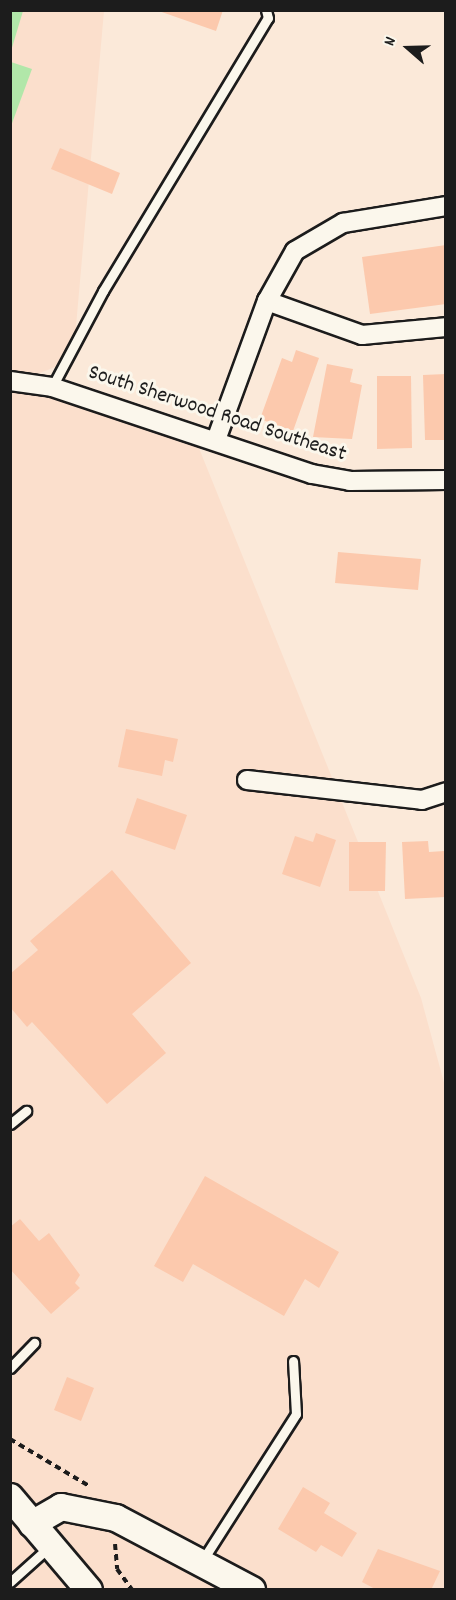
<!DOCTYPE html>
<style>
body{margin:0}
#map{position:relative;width:456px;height:1600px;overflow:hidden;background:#fbe9d9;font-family:Dekko,sans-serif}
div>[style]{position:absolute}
.built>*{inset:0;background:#fbdfcc}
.green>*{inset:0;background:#b1e7a9}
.building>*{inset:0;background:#fcc9ad}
.path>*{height:4px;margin-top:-2px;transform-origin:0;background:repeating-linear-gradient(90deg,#1c1c1c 0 6px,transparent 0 10.5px)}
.roads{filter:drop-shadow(2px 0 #1c1c1c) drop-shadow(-2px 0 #1c1c1c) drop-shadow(0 2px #1c1c1c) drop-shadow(0 -2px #1c1c1c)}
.lane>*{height:9px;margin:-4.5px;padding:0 4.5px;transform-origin:4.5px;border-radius:4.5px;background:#fbf7ec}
.street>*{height:18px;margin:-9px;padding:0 9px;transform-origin:9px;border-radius:9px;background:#fbf7ec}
.secondary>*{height:26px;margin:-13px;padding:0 13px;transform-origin:13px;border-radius:13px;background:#fbf7ec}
span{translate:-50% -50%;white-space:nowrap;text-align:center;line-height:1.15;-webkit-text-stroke:6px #fbf7ec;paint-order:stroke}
.street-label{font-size:22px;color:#1c1c1c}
.frame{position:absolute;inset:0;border:12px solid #1c1c1c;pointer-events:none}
.north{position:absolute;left:378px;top:18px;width:60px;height:60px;-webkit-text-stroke:4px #fbf7ec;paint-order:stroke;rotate:290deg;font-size:16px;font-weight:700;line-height:24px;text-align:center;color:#1c1c1c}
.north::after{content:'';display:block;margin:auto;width:21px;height:27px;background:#1c1c1c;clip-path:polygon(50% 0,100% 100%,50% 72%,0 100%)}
</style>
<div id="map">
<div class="built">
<div style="clip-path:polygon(11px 11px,104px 11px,73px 360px,22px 380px,53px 392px,188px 421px,421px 998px,446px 1090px,445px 1589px,11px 1590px)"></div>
</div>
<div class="green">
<div style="clip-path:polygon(11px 10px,23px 11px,11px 51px,10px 11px)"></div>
<div style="clip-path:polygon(11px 62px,32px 69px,11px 126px,10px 62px)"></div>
</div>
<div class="building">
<div style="clip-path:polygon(156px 10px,223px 10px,216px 31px)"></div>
<div style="clip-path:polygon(60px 148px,120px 173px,112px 194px,51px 169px)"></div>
<div style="clip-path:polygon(446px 245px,446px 304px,370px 314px,362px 257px)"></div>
<div style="clip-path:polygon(296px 350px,319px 358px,293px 431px,260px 419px,282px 358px,292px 362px)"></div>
<div style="clip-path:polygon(327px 364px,353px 369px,350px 382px,362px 385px,352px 439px,313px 437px)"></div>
<div style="clip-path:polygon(446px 374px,446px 440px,425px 440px,423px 375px)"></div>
<div style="clip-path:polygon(377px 376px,411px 376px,412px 448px,377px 449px)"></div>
<div style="clip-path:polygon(338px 552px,421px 559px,418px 590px,335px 583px)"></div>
<div style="clip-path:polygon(126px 729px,178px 739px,173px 762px,165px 760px,162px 776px,118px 767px)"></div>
<div style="clip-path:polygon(137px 798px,187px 815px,175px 850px,125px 833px)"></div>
<div style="clip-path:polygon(316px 833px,336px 840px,320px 887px,282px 874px,295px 836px,313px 842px)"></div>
<div style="clip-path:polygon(428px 841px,429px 852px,444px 851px,446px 897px,405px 899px,402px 842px)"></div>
<div style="clip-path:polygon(349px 842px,386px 842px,385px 891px,349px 891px)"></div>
<div style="clip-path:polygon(112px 870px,191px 963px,132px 1014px,166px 1053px,107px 1104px,32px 1022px,27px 1027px,10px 1007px,10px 974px,38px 950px,30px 941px)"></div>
<div style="clip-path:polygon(205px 1176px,339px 1252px,319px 1288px,305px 1279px,284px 1316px,193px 1264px,183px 1282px,154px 1266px)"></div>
<div style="clip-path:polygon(20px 1219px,39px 1241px,49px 1233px,80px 1275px,75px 1283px,80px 1288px,51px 1314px,10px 1269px,10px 1227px)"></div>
<div style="clip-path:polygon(67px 1377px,94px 1388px,81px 1421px,54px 1410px)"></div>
<div style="clip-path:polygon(303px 1487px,330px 1503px,324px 1513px,357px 1533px,342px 1557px,321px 1545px,316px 1552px,278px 1529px)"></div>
<div style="clip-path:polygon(378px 1549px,440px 1571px,431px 1590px,377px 1590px,362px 1582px)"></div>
</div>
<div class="path">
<div style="left:10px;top:1439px;width:94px;rotate:30.7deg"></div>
<div style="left:115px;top:1544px;width:25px;rotate:85deg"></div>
<div style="left:117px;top:1569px;width:26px;rotate:54deg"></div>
</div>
<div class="roads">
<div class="lane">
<div style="left:52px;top:387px;width:109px;rotate:-62deg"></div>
<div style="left:103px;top:291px;width:319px;rotate:-58.9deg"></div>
<div style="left:268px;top:18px;width:8px;rotate:-104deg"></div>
<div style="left:10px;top:1124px;width:21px;rotate:-39deg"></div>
<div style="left:10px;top:1368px;width:35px;rotate:-46deg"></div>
<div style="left:202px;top:1561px;width:174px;rotate:-57.4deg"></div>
<div style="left:296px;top:1414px;width:53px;rotate:-93.2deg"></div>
<div style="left:10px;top:1582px;width:52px;rotate:-41.9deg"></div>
</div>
<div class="street">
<div style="left:267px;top:301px;width:101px;rotate:19.7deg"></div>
<div style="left:362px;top:335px;width:84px;rotate:-5.4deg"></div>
<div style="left:10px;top:381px;width:42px;rotate:8.1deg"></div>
<div style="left:52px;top:387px;width:274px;rotate:18.5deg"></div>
<div style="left:312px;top:474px;width:39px;rotate:10deg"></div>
<div style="left:350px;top:481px;width:96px;rotate:-0.6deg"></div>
<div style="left:216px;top:440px;width:148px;rotate:-69.9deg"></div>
<div style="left:267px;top:301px;width:57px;rotate:-60.8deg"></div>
<div style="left:295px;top:251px;width:56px;rotate:-30.3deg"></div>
<div style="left:343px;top:223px;width:104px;rotate:-9.4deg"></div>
<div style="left:247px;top:780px;width:176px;rotate:6.5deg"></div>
<div style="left:422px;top:800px;width:25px;rotate:-18deg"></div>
</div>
<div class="secondary">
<div style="left:10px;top:1497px;width:122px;rotate:49.7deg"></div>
<div style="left:32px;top:1524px;width:34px;rotate:-30deg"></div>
<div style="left:61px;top:1507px;width:56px;rotate:11.3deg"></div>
<div style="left:116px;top:1518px;width:154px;rotate:27.9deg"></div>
</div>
</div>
<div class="street-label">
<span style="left:217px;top:414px;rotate:18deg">South Sherwood Road Southeast</span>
</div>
<div class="frame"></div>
<div class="north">N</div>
</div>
